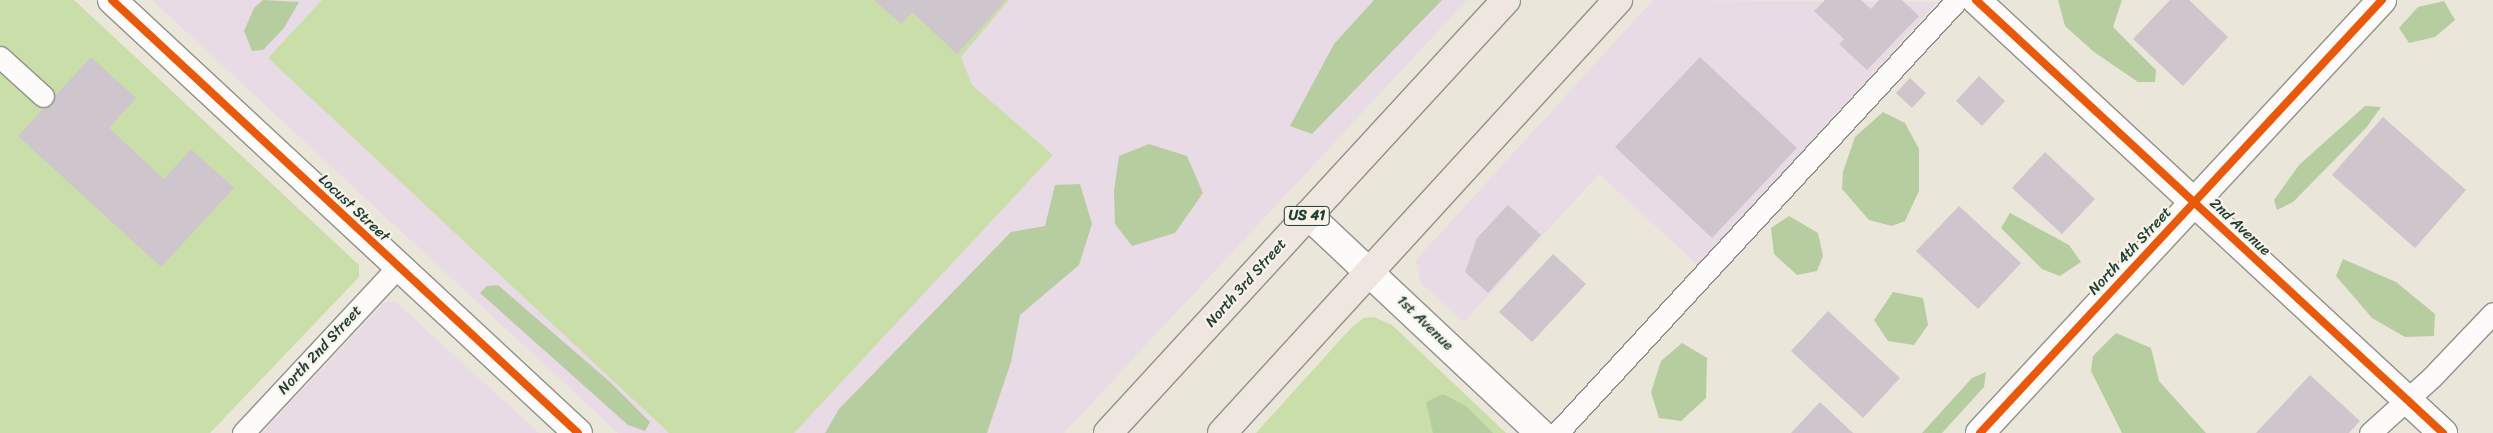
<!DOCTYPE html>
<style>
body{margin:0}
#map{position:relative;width:2493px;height:433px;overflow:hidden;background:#eae6da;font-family:Sriracha,sans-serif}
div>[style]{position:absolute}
.built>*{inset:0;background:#e9dbe5}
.green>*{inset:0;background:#cadeaa}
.forest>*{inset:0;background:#b6cda0}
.building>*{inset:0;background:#cec6cc}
.roads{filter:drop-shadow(1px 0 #90938b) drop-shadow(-1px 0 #90938b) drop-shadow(0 1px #90938b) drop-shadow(0 -1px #90938b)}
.lane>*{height:21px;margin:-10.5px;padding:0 10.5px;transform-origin:10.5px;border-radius:10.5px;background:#fcfbf9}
.street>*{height:28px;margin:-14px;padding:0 14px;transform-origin:14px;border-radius:14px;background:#fcfbf9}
.highway>*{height:28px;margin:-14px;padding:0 14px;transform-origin:14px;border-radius:14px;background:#efe6df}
.cycleway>*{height:8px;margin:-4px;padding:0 4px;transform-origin:4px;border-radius:4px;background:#e8590c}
span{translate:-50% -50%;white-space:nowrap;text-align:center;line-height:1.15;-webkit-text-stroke:4.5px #f7f3e8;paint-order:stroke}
.shield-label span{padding:1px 4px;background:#f7f3e8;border:1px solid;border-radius:4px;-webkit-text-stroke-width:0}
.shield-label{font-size:14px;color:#1f3d34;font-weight:700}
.street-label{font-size:15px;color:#1f3d34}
</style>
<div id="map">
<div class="built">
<div style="clip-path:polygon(152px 0,1467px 0,1064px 433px,618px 433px)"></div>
<div style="clip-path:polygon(1653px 0,1937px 2px,1699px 266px,1599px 174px,1464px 322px,1421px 283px,1416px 260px)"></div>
<div style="clip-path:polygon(385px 302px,396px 302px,539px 433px,262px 433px)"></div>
</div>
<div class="green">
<div style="clip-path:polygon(0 0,74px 0,359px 265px,359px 277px,210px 433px,0 433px)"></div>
<div style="clip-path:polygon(322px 0,1009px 0,961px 57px,972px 85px,1053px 155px,794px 433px,669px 433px,268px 58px)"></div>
<div style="clip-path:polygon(1374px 317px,1392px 325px,1506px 433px,1256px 433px,1351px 328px,1364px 318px)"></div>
</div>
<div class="forest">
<div style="clip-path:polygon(263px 0,299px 2px,284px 28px,263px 50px,252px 51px,244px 31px,254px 8px)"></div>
<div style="clip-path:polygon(1374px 0,1442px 0,1312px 134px,1290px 126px,1334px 44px)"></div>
<div style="clip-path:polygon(2058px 0,2122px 0,2113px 27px,2156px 70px,2155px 82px,2138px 82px,2094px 52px,2065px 26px)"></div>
<div style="clip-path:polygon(2444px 1px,2455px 20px,2435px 37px,2409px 43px,2399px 28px,2418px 7px)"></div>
<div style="clip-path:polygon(2365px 106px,2381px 107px,2366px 128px,2293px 202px,2277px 210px,2274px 200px,2299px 165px)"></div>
<div style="clip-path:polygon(1883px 112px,1905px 123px,1919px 149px,1919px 191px,1905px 221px,1892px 226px,1869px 220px,1842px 189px,1843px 172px,1855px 137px)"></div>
<div style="clip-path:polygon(1149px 144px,1187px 156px,1203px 193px,1175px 233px,1132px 246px,1115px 224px,1114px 191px,1119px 156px)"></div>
<div style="clip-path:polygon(1080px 184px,1092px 224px,1079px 265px,1020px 315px,1011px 362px,987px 433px,825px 433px,839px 409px,1011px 232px,1045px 226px,1055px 185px)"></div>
<div style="clip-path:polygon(2010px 213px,2069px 245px,2081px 262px,2060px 276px,2042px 269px,2001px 228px)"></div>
<div style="clip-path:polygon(1789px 216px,1818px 233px,1823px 256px,1817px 271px,1797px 275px,1774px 254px,1771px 228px)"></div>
<div style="clip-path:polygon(2343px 259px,2396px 282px,2435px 314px,2434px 336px,2405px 337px,2372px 318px,2336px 276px)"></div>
<div style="clip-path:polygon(498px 285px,610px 382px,650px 422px,645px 431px,628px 425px,480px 293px,487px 286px)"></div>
<div style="clip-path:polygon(1893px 292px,1923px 298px,1928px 325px,1914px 345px,1888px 341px,1874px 320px)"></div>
<div style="clip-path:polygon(2116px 333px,2151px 348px,2159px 381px,2206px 433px,2122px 433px,2091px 371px,2093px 356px)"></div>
<div style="clip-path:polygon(1682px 343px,1707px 358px,1706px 398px,1681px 421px,1659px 418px,1651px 392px,1661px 361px)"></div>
<div style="clip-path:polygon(1986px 372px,1984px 387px,1942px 433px,1922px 433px,1972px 378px)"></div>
<div style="clip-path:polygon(1443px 394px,1466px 406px,1493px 433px,1433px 433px,1426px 402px)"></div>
</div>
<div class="building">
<div style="clip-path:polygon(874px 0,1006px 0,957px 54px,912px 12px,901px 24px)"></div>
<div style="clip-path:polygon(1825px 0,1861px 0,1871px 9px,1879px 0,1902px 0,1919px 16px,1867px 70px,1839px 44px,1844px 39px,1814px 11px)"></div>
<div style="clip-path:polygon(2170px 0,2189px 0,2228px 37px,2183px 86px,2133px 39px)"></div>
<div style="clip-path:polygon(91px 57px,136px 98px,109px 128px,164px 179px,191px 149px,234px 188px,161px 267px,18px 136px)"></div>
<div style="clip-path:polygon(1700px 57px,1797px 148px,1712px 238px,1615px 147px)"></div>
<div style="clip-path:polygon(1979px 76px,2005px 101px,1982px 126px,1956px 101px)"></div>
<div style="clip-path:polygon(1910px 78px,1926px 93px,1912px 108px,1896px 93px)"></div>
<div style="clip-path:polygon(2383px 117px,2466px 190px,2415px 248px,2332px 175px)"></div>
<div style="clip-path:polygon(2045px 152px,2095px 199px,2062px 234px,2012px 188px)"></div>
<div style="clip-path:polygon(1508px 205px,1541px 235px,1488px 293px,1465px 272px,1477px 238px)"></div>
<div style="clip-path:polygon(1959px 206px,2021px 263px,1978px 309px,1916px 251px)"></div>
<div style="clip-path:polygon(1553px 254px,1586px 284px,1532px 342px,1499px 312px)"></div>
<div style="clip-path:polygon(1828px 311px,1900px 378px,1863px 418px,1791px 351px)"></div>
<div style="clip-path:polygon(2310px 375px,2360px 421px,2349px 433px,2256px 433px)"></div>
<div style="clip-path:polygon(1820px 402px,1853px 433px,1791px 433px)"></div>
</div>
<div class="roads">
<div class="lane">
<div style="left:0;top:57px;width:58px;rotate:42.2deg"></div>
<div style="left:243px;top:433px;width:226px;rotate:-47deg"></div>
<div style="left:1557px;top:433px;width:589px;rotate:-47.27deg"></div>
<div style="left:2370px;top:433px;width:84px;rotate:-42.1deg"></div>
<div style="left:2432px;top:377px;width:88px;rotate:-46.4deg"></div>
</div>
<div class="street">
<div style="left:112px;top:0;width:636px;rotate:42.9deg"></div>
<div style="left:1976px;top:0;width:637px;rotate:42.84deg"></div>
<div style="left:1308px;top:215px;width:318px;rotate:43.2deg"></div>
<div style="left:1980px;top:433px;width:591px;rotate:-47.13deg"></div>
</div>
<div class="highway">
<div style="left:1108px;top:433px;width:588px;rotate:-47.41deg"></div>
<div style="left:1222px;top:433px;width:587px;rotate:-47.56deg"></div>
</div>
</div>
<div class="cycleway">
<div style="left:112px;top:0;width:636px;rotate:42.9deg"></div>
<div style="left:1976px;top:0;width:637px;rotate:42.84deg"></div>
<div style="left:1980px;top:433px;width:591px;rotate:-47.13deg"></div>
</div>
<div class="shield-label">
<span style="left:1307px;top:216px">US 41</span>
</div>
<div class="street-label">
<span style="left:354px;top:208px;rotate:43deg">Locust Street</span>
<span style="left:2240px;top:227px;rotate:43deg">2nd Avenue</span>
<span style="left:2130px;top:251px;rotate:-47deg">North 4th Street</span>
<span style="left:1246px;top:283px;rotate:-48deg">North 3rd Street</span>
<span style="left:1425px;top:323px;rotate:44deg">1st Avenue</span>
<span style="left:320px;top:350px;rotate:-47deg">North 2nd Street</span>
</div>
</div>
